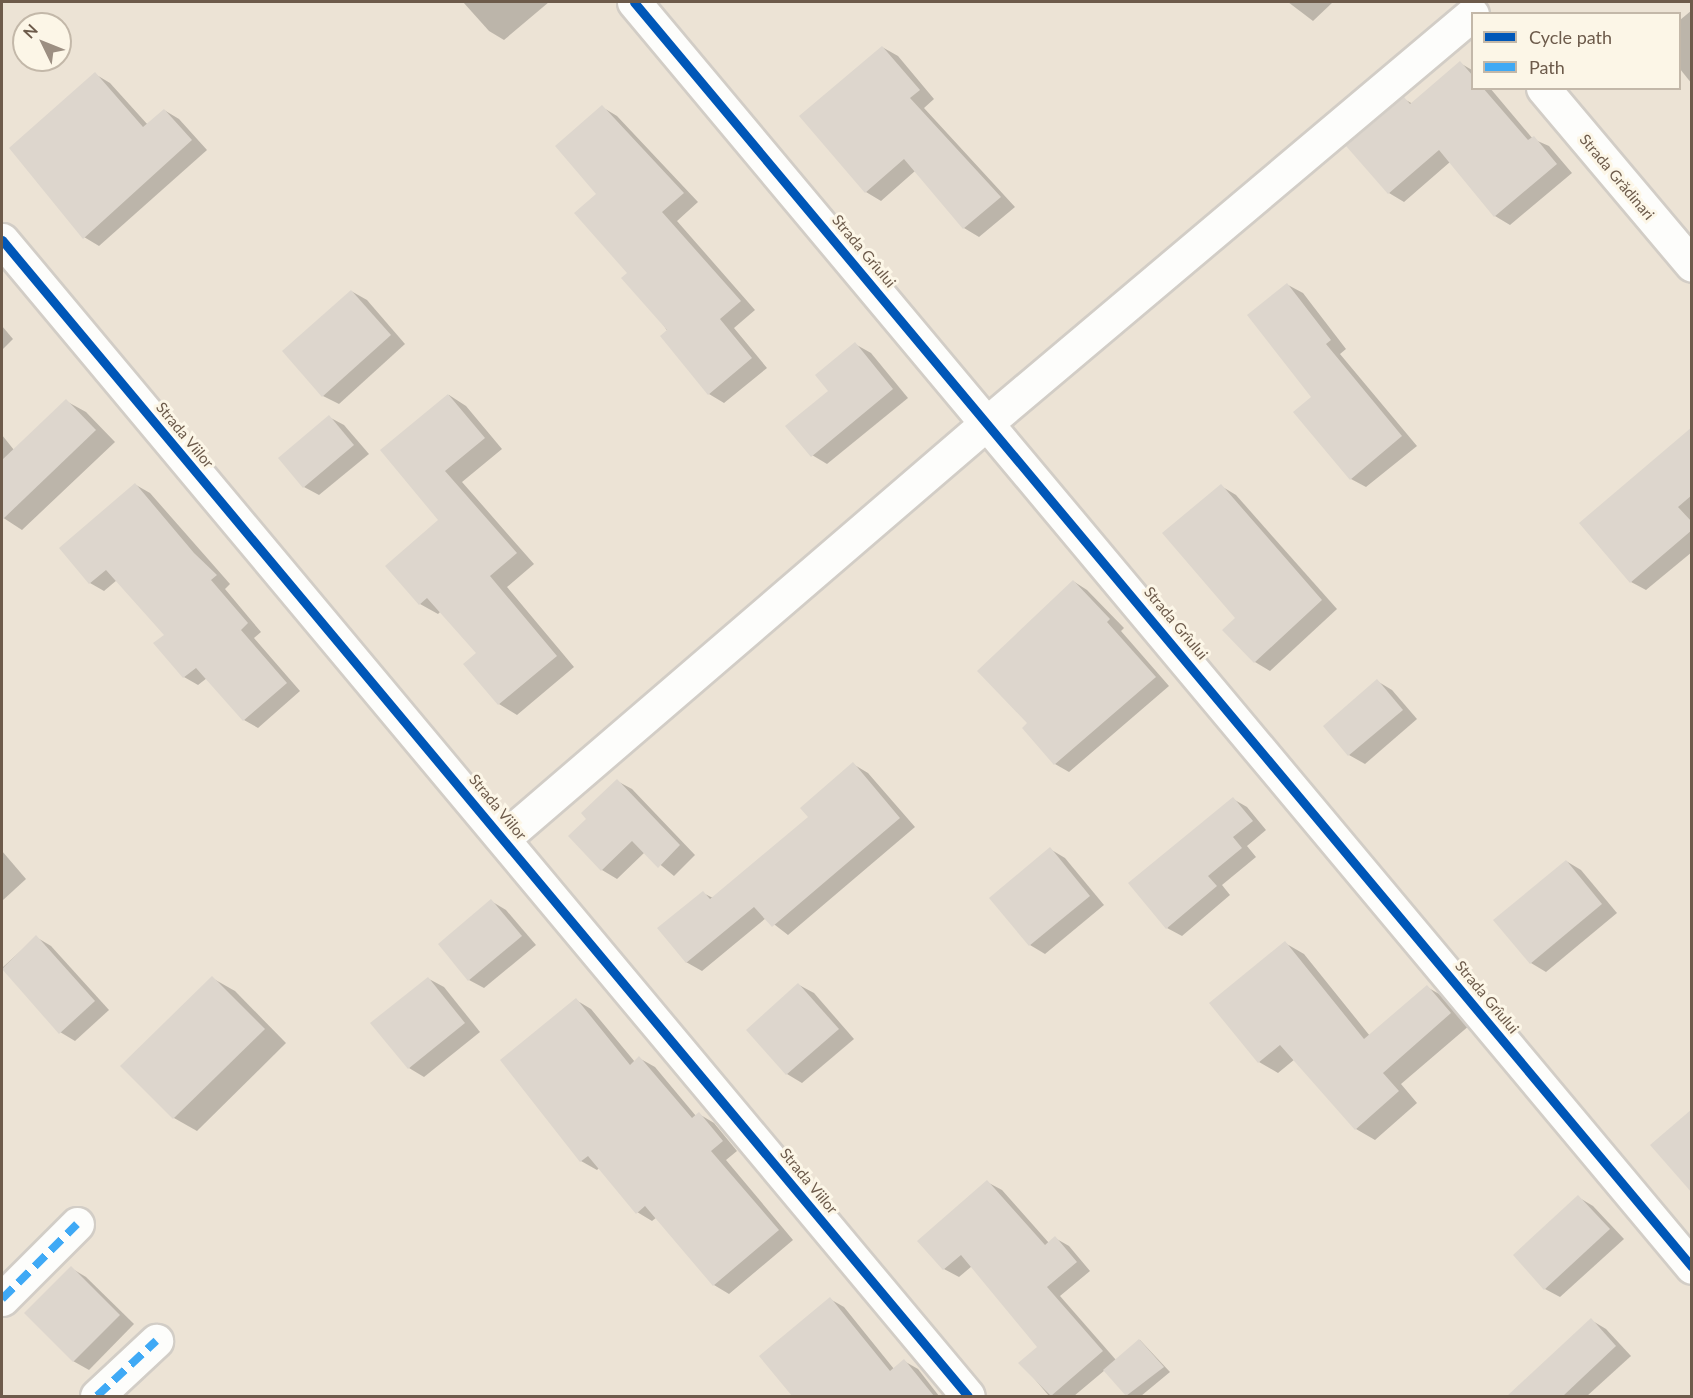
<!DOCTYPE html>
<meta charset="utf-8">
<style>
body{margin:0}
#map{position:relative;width:1693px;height:1398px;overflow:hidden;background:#f4f0e7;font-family:Lato,sans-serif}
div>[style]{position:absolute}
.residential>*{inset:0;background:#ece3d5}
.shadow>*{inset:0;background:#0003}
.building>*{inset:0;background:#ddd6cd}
.roads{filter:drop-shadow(2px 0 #d2cdc6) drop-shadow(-2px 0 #d2cdc6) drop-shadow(0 2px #d2cdc6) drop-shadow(0 -2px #d2cdc6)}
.minor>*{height:33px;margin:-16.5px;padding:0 16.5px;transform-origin:16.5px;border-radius:16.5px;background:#fdfdfb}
.quiet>*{height:8px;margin-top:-4px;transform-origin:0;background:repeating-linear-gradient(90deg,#3fa9f5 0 15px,transparent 0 23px)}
.cycleway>*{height:9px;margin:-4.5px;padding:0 4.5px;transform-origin:4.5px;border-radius:4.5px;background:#0057b8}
span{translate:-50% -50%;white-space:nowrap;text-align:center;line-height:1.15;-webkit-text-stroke:6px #fcf6e7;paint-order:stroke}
.street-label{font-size:15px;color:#6d5b4b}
.frame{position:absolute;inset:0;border:3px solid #6d5b4b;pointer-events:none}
.legend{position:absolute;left:1471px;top:12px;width:210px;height:78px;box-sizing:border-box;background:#fcf6e7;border:2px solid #c3b8a9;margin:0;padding:8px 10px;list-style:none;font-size:18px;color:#6d5b4b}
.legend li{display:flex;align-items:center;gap:12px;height:30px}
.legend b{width:30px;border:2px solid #c3b8a9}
.north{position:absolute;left:12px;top:12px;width:60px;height:60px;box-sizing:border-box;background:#fcf6e7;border:2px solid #c3b8a9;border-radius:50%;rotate:313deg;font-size:16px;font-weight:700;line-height:24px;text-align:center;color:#6d5b4b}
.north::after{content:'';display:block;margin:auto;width:21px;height:27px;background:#9c8f82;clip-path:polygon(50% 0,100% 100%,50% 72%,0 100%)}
</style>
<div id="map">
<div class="residential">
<div style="clip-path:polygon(evenodd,2px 2px,1691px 2px,1691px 1396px,2px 1396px,2px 2px,1472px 14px,1680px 14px,1680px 88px,1472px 88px,1472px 14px,2px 2px,24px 24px,60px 24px,60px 60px,24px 60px,24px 24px)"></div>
</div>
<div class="shadow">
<div style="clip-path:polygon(463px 2px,549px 2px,504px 40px,489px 31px)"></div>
<div style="clip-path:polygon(1288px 2px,1333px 2px,1313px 21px)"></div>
<div style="clip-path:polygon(1692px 10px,1692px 84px,1680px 69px,1680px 20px)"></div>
<div style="clip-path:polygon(882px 47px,898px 56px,934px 99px,924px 108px,1015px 207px,979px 237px,964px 228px,915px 171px,881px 201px,866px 192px)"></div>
<div style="clip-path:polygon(1460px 63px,1472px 70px,1472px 88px,1490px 88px,1533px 139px,1549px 146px,1572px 173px,1510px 225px,1495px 216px,1450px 162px,1404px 202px,1389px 193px,1404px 99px,1413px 104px)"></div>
<div style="clip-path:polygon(95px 74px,110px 83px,148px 125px,164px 110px,179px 119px,207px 150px,99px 246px,84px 237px)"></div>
<div style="clip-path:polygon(602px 107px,617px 116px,698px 202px,677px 221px,755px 310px,734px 328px,767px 368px,724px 403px,709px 394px,629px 273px)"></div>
<div style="clip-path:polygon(1288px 285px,1303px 293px,1346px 349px,1340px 354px,1417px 446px,1366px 487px,1351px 479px,1313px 397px)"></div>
<div style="clip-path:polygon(351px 291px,367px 300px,405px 344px,339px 404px,323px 396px)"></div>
<div style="clip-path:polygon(2px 326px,13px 339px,2px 350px)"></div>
<div style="clip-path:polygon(855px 344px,871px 353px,908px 398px,827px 464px,812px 455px,830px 391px)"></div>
<div style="clip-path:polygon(449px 395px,466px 406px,502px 449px,462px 482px,534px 564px,507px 587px,574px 667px,517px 715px,499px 704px,465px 664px,478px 653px,441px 611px,438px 614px,420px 604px,440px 520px)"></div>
<div style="clip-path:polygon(66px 401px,86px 412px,115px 442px,22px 530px,2px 517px,2px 435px,14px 450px)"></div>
<div style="clip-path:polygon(329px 417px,344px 425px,369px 454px,319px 495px,304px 487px)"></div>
<div style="clip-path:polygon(1692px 429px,1692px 552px,1646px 590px,1631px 582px)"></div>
<div style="clip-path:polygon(136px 485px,150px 493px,230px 584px,225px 589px,261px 632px,254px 638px,300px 691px,258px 728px,244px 720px,207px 678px,198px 685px,184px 677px,166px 635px,117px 580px,104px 591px,90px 583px,61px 549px)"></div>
<div style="clip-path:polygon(1221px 486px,1236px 495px,1337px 609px,1270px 671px,1255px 662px)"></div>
<div style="clip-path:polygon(1073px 581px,1087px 590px,1124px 628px,1121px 631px,1169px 686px,1069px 772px,1055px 764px,1029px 723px)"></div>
<div style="clip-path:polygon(1377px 681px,1392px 690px,1417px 719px,1365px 764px,1349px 755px,1325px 727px)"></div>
<div style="clip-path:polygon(853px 764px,868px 773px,915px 827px,788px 935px,766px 918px,702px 971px,686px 962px,703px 893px,713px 898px,810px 817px)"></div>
<div style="clip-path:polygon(617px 781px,632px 789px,695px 855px,674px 876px,645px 852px,617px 879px,602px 870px,588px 819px)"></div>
<div style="clip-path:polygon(1233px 799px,1247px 807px,1266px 830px,1247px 846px,1256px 857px,1222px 885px,1230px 895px,1182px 936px,1167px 928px)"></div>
<div style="clip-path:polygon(1050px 849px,1065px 858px,1104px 905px,1045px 954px,1030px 945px)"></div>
<div style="clip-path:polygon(2px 851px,26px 879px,2px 901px)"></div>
<div style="clip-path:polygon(1566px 861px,1581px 870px,1617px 913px,1546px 972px,1531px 963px,1495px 920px)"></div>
<div style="clip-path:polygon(491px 901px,506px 910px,536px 945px,484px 988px,469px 980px)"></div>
<div style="clip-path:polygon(36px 937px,51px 946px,109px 1010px,75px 1041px,60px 1032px,2px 968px)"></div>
<div style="clip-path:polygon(1285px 943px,1304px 954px,1370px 1036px,1427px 987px,1446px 998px,1470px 1025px,1401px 1084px,1417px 1103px,1375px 1140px,1356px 1129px,1295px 1059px,1278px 1073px,1259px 1062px)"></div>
<div style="clip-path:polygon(212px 978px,235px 991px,286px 1043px,197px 1131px,174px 1118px,123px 1066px)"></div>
<div style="clip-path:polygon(429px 979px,444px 987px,480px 1032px,424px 1077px,409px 1068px)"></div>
<div style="clip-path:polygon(799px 985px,814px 993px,854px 1039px,802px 1083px,787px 1074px,748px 1030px)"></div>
<div style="clip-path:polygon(576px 1000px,591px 1009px,635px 1062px,639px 1058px,655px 1067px,696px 1116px,699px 1114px,714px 1123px,737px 1151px,726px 1160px,793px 1240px,729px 1294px,714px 1285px,657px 1217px,652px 1221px,637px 1212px,600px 1167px,597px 1170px,581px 1161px,502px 1061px)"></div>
<div style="clip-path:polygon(987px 1182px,1002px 1190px,1049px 1243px,1055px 1238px,1069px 1246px,1090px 1271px,1060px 1296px,1116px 1360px,1140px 1340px,1170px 1372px,1141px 1396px,1128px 1396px,1105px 1370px,1074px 1396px,1049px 1396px,1021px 1363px,1039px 1347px,972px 1266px,959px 1277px,944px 1269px,919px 1241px)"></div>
<div style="clip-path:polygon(1578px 1197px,1593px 1206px,1624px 1239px,1560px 1297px,1545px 1289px)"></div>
<div style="clip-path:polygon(71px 1268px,86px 1277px,134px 1324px,89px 1370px,73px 1361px)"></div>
<div style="clip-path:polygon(830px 1299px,844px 1307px,894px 1369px,904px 1361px,918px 1369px,939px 1396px,808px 1396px,805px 1392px)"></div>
<div style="clip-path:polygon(1591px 1320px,1606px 1329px,1631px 1356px,1587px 1396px,1538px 1396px,1525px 1382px)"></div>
</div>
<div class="building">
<div style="clip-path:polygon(882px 46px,920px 90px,910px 98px,1001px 197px,963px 229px,904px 159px,865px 193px,799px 116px)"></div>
<div style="clip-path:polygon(1460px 61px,1473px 76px,1473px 88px,1483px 88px,1528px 140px,1534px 136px,1557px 164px,1494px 217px,1439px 150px,1388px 194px,1346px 146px,1404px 97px,1410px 104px)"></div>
<div style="clip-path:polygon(95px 72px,143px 127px,164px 109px,192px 140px,83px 239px,9px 148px)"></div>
<div style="clip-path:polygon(602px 105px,684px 193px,662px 212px,741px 301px,720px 319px,752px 358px,708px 395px,660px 336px,667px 330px,621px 278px,627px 273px,574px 213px,596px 194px,555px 146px)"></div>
<div style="clip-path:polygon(1287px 283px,1331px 340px,1326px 344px,1402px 436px,1350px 480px,1293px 412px,1311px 397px,1247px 315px)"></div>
<div style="clip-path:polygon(351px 290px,391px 335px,322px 397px,282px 351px)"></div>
<div style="clip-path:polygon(855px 342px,893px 389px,811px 457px,785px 426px,828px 391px,815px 375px)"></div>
<div style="clip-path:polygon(448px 394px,485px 438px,445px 471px,517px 553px,490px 576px,557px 656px,498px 705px,463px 664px,476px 653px,427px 598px,419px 605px,385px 566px,438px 520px,380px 450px)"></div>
<div style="clip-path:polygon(66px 399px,96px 430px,2px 520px,2px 460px)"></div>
<div style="clip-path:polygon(329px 415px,354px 445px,303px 488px,278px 458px)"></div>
<div style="clip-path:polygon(1692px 427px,1692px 495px,1678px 507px,1692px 522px,1692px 530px,1630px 583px,1579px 523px)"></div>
<div style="clip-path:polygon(135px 483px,194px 553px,217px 575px,211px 580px,248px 623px,241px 630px,287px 683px,243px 721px,196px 668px,183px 678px,153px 643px,164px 635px,106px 570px,89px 584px,59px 548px)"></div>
<div style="clip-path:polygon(1221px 484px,1322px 600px,1254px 663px,1222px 630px,1235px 618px,1162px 533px)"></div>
<div style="clip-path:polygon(1073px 580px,1110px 619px,1107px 622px,1156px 677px,1054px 765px,1022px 728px,1027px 723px,977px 671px)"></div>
<div style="clip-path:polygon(1377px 679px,1403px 710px,1348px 756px,1323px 726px)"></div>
<div style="clip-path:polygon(853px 762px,900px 818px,772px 927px,754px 907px,686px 963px,657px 928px,703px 891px,710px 899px,808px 817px,800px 808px)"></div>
<div style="clip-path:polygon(617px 779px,680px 845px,658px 868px,632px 841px,601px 871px,568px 836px,586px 819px,581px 813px)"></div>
<div style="clip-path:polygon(1233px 797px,1253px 821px,1233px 837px,1242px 848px,1208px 876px,1217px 886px,1166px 929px,1128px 883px)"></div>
<div style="clip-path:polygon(1050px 847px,1090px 896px,1029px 946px,989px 898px)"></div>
<div style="clip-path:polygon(1566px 860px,1602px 904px,1530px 964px,1493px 920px)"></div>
<div style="clip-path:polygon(491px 899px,522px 936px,468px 981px,438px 944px)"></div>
<div style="clip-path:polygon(36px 935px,95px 1001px,59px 1034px,2px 969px)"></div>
<div style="clip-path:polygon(1285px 941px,1364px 1039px,1427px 985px,1451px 1013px,1383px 1073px,1399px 1091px,1355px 1130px,1280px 1045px,1258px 1063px,1209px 1003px)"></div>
<div style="clip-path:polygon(212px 976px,265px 1029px,173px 1119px,120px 1066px)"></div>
<div style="clip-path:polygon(428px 977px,465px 1023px,408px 1069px,370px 1023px)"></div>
<div style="clip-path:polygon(798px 983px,839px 1029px,786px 1075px,746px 1030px)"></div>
<div style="clip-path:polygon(576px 998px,630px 1065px,639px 1056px,692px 1118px,699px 1112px,723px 1141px,711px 1151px,779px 1230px,713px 1286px,645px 1206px,636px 1214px,588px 1156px,580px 1162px,500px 1060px)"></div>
<div style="clip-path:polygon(1692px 1109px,1692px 1193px,1650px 1145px)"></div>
<div style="clip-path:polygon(987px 1180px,1045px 1245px,1055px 1236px,1077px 1262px,1047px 1287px,1103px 1351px,1051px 1396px,1018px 1363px,1037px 1347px,961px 1255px,943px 1270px,917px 1241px)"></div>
<div style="clip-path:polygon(1578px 1195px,1610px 1229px,1544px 1290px,1513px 1255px)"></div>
<div style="clip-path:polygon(71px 1266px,120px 1315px,73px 1362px,24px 1313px)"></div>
<div style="clip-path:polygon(830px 1297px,890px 1371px,904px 1359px,934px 1396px,792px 1396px,759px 1356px)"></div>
<div style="clip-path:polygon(1591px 1318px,1616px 1346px,1563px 1396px,1507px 1396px)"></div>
<div style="clip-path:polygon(1139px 1339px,1164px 1367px,1126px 1396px,1103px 1370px)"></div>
</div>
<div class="roads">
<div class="minor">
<div style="left:634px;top:2px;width:1649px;rotate:50.09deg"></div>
<div style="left:1543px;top:88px;width:231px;rotate:49.9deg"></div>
<div style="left:2px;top:240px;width:1506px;rotate:50.12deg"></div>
<div style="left:504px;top:838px;width:638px;rotate:-40.68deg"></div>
<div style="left:988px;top:422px;width:633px;rotate:-40.13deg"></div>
<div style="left:2px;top:1299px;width:106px;rotate:-45deg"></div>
<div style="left:97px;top:1396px;width:81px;rotate:-43deg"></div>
</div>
</div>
<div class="quiet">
<div style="left:2px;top:1299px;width:106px;rotate:-45deg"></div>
<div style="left:97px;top:1396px;width:81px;rotate:-43deg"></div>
</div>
<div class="cycleway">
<div style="left:634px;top:2px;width:1649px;rotate:50.09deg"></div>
<div style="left:2px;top:240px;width:1506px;rotate:50.12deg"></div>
</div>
<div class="street-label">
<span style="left:1617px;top:177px;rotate:50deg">Strada Grădinari</span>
<span style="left:864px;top:251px;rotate:50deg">Strada Grîului</span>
<span style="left:185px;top:435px;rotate:50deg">Strada Viilor</span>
<span style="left:1176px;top:623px;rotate:50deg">Strada Grîului</span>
<span style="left:498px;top:807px;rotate:50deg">Strada Viilor</span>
<span style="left:1487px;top:997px;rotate:50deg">Strada Grîului</span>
<span style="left:809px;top:1181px;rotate:50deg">Strada Viilor</span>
</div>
<div class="frame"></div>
<ul class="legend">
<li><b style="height:8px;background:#0057b8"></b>Cycle path</li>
<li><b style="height:8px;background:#3fa9f5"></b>Path</li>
</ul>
<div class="north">N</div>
</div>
